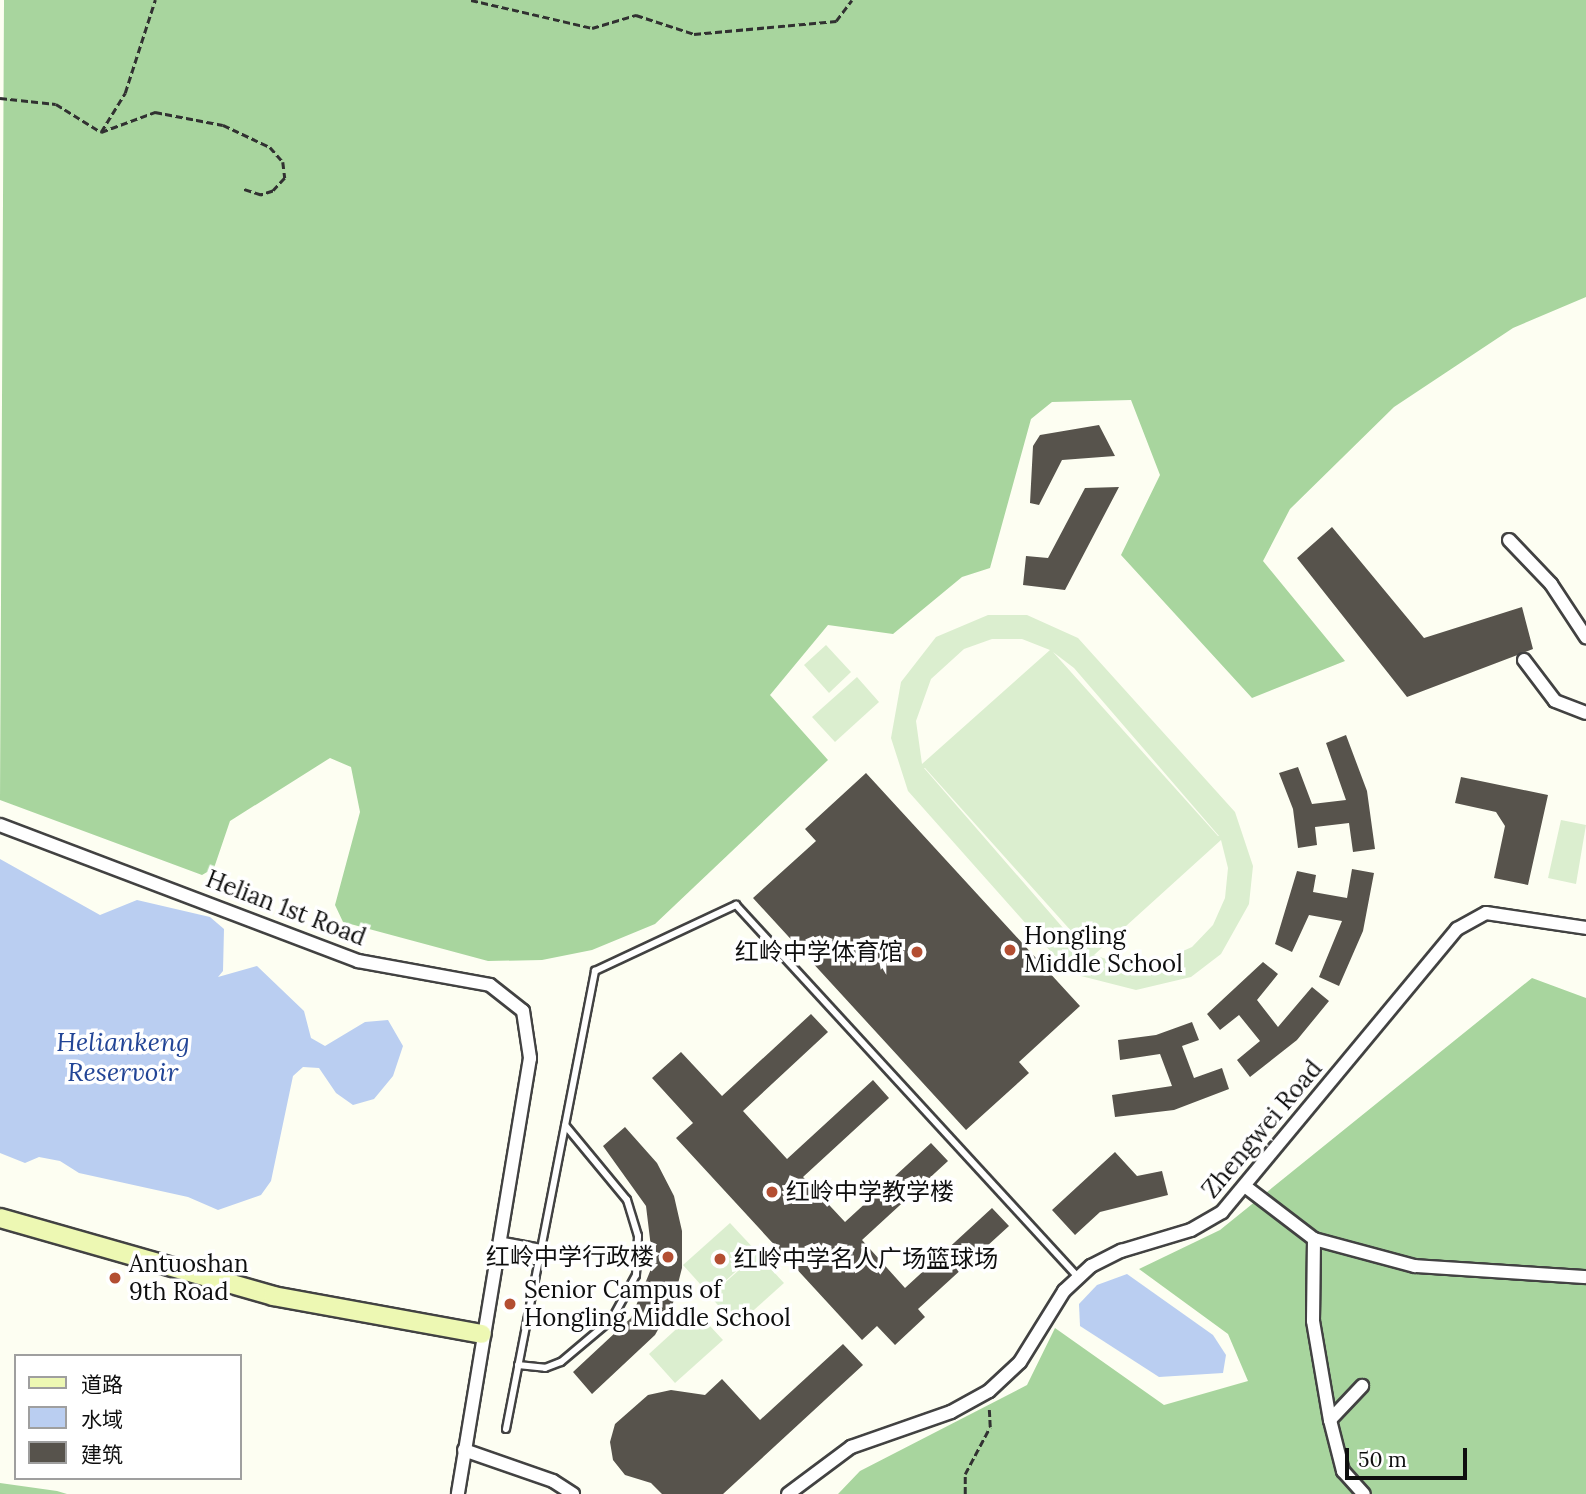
<!DOCTYPE html>
<meta charset="utf-8">
<style>
body{margin:0}
#map{position:relative;width:1586px;height:1494px;overflow:hidden;background:#fdfef2;font-family:Lora,"Noto Sans SC",serif}
div>[style]{position:absolute}
.forest>*{inset:0;background:#a8d59e}
.pitch>*{inset:0;background:#dbeecf}
.water>*{inset:0;background:#bacef1}
.building>*{inset:0;background:#57534c}
.path>*{height:2.5px;margin-top:-1.25px;transform-origin:0;background:repeating-linear-gradient(90deg,#313131 0 7px,transparent 0 10.5px)}
.roads{filter:drop-shadow(2px 0 #424242) drop-shadow(-2px 0 #424242) drop-shadow(0 2px #424242) drop-shadow(0 -2px #424242)}
.lane>*{height:6px;margin:-3px;padding:0 3px;transform-origin:3px;border-radius:3px;background:#fff}
.street>*{height:12px;margin:-6px;padding:0 6px;transform-origin:6px;border-radius:6px;background:#fff}
.secondary>*{height:18px;margin:-9px;padding:0 9px;transform-origin:9px;border-radius:9px;background:#edf8b3}
.dots>*{width:19px;height:19px;translate:-50% -50%;box-sizing:border-box;border:4px solid #fff;border-radius:50%}
span{translate:-50% -50%;white-space:nowrap;text-align:center;line-height:1.15;-webkit-text-stroke:7px #fff;paint-order:stroke}
.street-label{font-size:24px;color:#0f0f0f}
.poi-label{font-size:24px;color:#0f0f0f}
.left{translate:0 -50%;text-align:left}
.right{translate:-100% -50%;text-align:right}
.water-label{font-size:26px;color:#224596;font-style:italic}
.legend{position:absolute;left:14px;top:1354px;width:228px;height:126px;box-sizing:border-box;background:#fff;border:2px solid #9f9f9f;margin:0;padding:9px 12px;list-style:none;font-size:21px;color:#0f0f0f}
.legend li{display:flex;align-items:center;gap:14px;height:35px}
.legend b{width:35px;border:2px solid #9f9f9f}
.scale{position:absolute;left:1345px;top:1448px;width:122px;height:32px;box-sizing:border-box;border:4px solid #0f0f0f;border-top:0;padding-left:9px;font-size:21px;line-height:24px;white-space:nowrap;color:#0f0f0f;-webkit-text-stroke:5px #fff;paint-order:stroke}
</style>
<div id="map">
<div class="forest">
<div style="clip-path:polygon(4px 0,1586px 0,1586px 297px,1513px 328px,1394px 407px,1290px 509px,1263px 561px,1345px 661px,1252px 698px,1121px 555px,1160px 475px,1131px 400px,1052px 402px,1031px 419px,990px 568px,962px 577px,893px 634px,828px 625px,770px 695px,828px 760px,655px 924px,592px 950px,542px 960px,488px 961px,343px 922px,335px 905px,360px 812px,351px 767px,330px 758px,230px 821px,214px 868px,202px 875px,0 800px)"></div>
<div style="clip-path:polygon(1532px 978px,1586px 998px,1586px 1494px,838px 1494px,860px 1471px,1027px 1385px,1055px 1328px,1164px 1405px,1248px 1381px,1228px 1334px,1139px 1269px,1220px 1230px)"></div>
<div style="clip-path:polygon(0 1483px,57px 1491px,67px 1494px,0 1494px)"></div>
</div>
<div class="pitch">
<div style="clip-path:polygon(evenodd,988px 615px,1027px 615px,1078px 638px,1235px 812px,1253px 866px,1249px 904px,1221px 954px,1191px 977px,1136px 990px,1081px 976px,1052px 953px,908px 791px,891px 738px,901px 682px,936px 637px,988px 615px,992px 639px,1022px 639px,1050px 650px,922px 764px,916px 721px,931px 679px,964px 649px,992px 639px,988px 615px,1053px 652px,1074px 668px,1219px 836px,1218px 836px,1053px 652px,988px 615px,924px 768px,925px 768px,1090px 952px,1070px 936px,924px 768px,988px 615px,1221px 840px,1228px 868px,1225px 898px,1213px 925px,1192px 947px,1151px 965px,1121px 964px,1094px 955px,1221px 840px)"></div>
<div style="clip-path:polygon(826px 645px,851px 672px,829px 693px,804px 665px)"></div>
<div style="clip-path:polygon(857px 677px,879px 702px,835px 742px,812px 717px)"></div>
<div style="clip-path:polygon(1561px 820px,1586px 825px,1576px 884px,1548px 878px)"></div>
<div style="clip-path:polygon(730px 1223px,757px 1252px,710px 1295px,683px 1265px)"></div>
<div style="clip-path:polygon(757px 1254px,784px 1283px,736px 1326px,710px 1296px)"></div>
<div style="clip-path:polygon(696px 1311px,723px 1340px,675px 1383px,649px 1354px)"></div>
</div>
<div class="water">
<div style="clip-path:polygon(0 859px,100px 915px,137px 900px,210px 917px,224px 929px,223px 971px,218px 977px,257px 966px,304px 1011px,311px 1038px,325px 1046px,365px 1022px,388px 1020px,403px 1046px,393px 1076px,374px 1099px,353px 1105px,336px 1093px,319px 1068px,303px 1067px,293px 1076px,271px 1181px,261px 1195px,218px 1210px,188px 1197px,79px 1173px,60px 1161px,39px 1157px,25px 1163px,0 1153px)"></div>
<div style="clip-path:polygon(1127px 1274px,1213px 1335px,1226px 1355px,1223px 1373px,1159px 1377px,1080px 1326px,1079px 1304px,1097px 1285px)"></div>
</div>
<div class="building">
<div style="clip-path:polygon(1099px 425px,1115px 456px,1062px 460px,1039px 505px,1030px 503px,1033px 446px,1040px 435px)"></div>
<div style="clip-path:polygon(1119px 487px,1065px 590px,1023px 585px,1026px 556px,1048px 558px,1085px 488px)"></div>
<div style="clip-path:polygon(1332px 527px,1424px 638px,1522px 607px,1533px 649px,1407px 697px,1297px 558px)"></div>
<div style="clip-path:polygon(1346px 735px,1367px 791px,1375px 849px,1353px 852px,1349px 823px,1315px 827px,1317px 845px,1298px 848px,1293px 809px,1279px 773px,1298px 767px,1312px 804px,1346px 800px,1326px 743px)"></div>
<div style="clip-path:polygon(866px 773px,1080px 1006px,1019px 1062px,1029px 1073px,966px 1130px,753px 898px,816px 841px,805px 829px)"></div>
<div style="clip-path:polygon(1461px 777px,1548px 795px,1528px 885px,1494px 878px,1505px 826px,1496px 812px,1455px 803px)"></div>
<div style="clip-path:polygon(1352px 869px,1374px 873px,1363px 931px,1339px 986px,1319px 977px,1342px 921px,1309px 915px,1292px 952px,1275px 944px,1297px 871px,1316px 875px,1313px 892px,1347px 898px)"></div>
<div style="clip-path:polygon(1263px 962px,1278px 974px,1257px 1000px,1278px 1027px,1312px 987px,1329px 1001px,1297px 1040px,1250px 1077px,1237px 1060px,1260px 1041px,1239px 1015px,1220px 1030px,1207px 1014px)"></div>
<div style="clip-path:polygon(811px 1014px,828px 1032px,743px 1111px,787px 1159px,873px 1080px,889px 1098px,803px 1177px,845px 1222px,931px 1143px,948px 1161px,862px 1240px,905px 1288px,992px 1208px,1009px 1226px,918px 1309px,925px 1317px,895px 1345px,877px 1326px,862px 1340px,676px 1138px,693px 1123px,652px 1078px,681px 1052px,722px 1096px)"></div>
<div style="clip-path:polygon(1192px 1022px,1199px 1040px,1182px 1046px,1194px 1078px,1222px 1068px,1229px 1089px,1174px 1110px,1115px 1117px,1112px 1095px,1172px 1086px,1160px 1054px,1120px 1060px,1118px 1040px,1156px 1035px)"></div>
<div style="clip-path:polygon(625px 1127px,657px 1163px,674px 1196px,682px 1231px,682px 1268px,673px 1303px,655px 1335px,592px 1394px,573px 1372px,631px 1318px,653px 1264px,646px 1206px,603px 1146px)"></div>
<div style="clip-path:polygon(1115px 1152px,1137px 1176px,1162px 1171px,1168px 1195px,1100px 1212px,1075px 1235px,1052px 1210px)"></div>
<div style="clip-path:polygon(843px 1344px,863px 1365px,723px 1494px,662px 1494px,651px 1483px,625px 1475px,613px 1460px,610px 1442px,615px 1424px,648px 1395px,671px 1390px,705px 1395px,722px 1379px,760px 1420px)"></div>
</div>
<div class="path">
<div style="left:471px;top:0;width:124px;rotate:13deg"></div>
<div style="left:592px;top:28px;width:46px;rotate:-16.5deg"></div>
<div style="left:636px;top:15px;width:61px;rotate:18.1deg"></div>
<div style="left:694px;top:34px;width:143px;rotate:-5.2deg"></div>
<div style="left:836px;top:21px;width:26px;rotate:-53deg"></div>
<div style="left:0;top:98px;width:56px;rotate:6.1deg"></div>
<div style="left:56px;top:104px;width:53px;rotate:31.9deg"></div>
<div style="left:101px;top:132px;width:58px;rotate:-20.3deg"></div>
<div style="left:155px;top:112px;width:69px;rotate:10.8deg"></div>
<div style="left:223px;top:125px;width:52px;rotate:25.1deg"></div>
<div style="left:270px;top:147px;width:20px;rotate:49deg"></div>
<div style="left:283px;top:162px;width:16px;rotate:83deg"></div>
<div style="left:285px;top:178px;width:18px;rotate:133deg"></div>
<div style="left:273px;top:191px;width:13px;rotate:162deg"></div>
<div style="left:261px;top:195px;width:20px;rotate:-162deg"></div>
<div style="left:101px;top:132px;width:46px;rotate:-58.4deg"></div>
<div style="left:125px;top:93px;width:98px;rotate:-72.1deg"></div>
<div style="left:965px;top:1494px;width:20px;rotate:-90deg"></div>
<div style="left:965px;top:1474px;width:53px;rotate:-62deg"></div>
<div style="left:990px;top:1427px;width:21px;rotate:-93deg"></div>
</div>
<div class="roads">
<div class="lane">
<div style="left:498px;top:1240px;width:44px;rotate:10.5deg"></div>
<div style="left:518px;top:1365px;width:27px;rotate:6deg"></div>
<div style="left:545px;top:1368px;width:17px;rotate:-21deg"></div>
<div style="left:561px;top:1362px;width:67px;rotate:-40.1deg"></div>
<div style="left:612px;top:1319px;width:50px;rotate:-61.4deg"></div>
<div style="left:636px;top:1275px;width:39px;rotate:-87deg"></div>
<div style="left:638px;top:1236px;width:38px;rotate:-107deg"></div>
<div style="left:627px;top:1200px;width:97px;rotate:-129.6deg"></div>
<div style="left:506px;top:1429px;width:467px;rotate:-79deg"></div>
<div style="left:595px;top:971px;width:156px;rotate:-25.1deg"></div>
<div style="left:736px;top:905px;width:505px;rotate:47.41deg"></div>
</div>
<div class="street">
<div style="left:1509px;top:540px;width:61px;rotate:46.3deg"></div>
<div style="left:1551px;top:584px;width:64px;rotate:56.6deg"></div>
<div style="left:1524px;top:660px;width:51px;rotate:52.9deg"></div>
<div style="left:1555px;top:701px;width:33px;rotate:21deg"></div>
<div style="left:0;top:825px;width:383px;rotate:20.8deg"></div>
<div style="left:358px;top:961px;width:134px;rotate:10.3deg"></div>
<div style="left:490px;top:985px;width:42px;rotate:38.2deg"></div>
<div style="left:523px;top:1011px;width:48px;rotate:81.5deg"></div>
<div style="left:530px;top:1058px;width:442px;rotate:99.4deg"></div>
<div style="left:1246px;top:1187px;width:86px;rotate:37.4deg"></div>
<div style="left:1314px;top:1239px;width:105px;rotate:15deg"></div>
<div style="left:1415px;top:1266px;width:171px;rotate:3.7deg"></div>
<div style="left:1314px;top:1239px;width:82px;rotate:90.7deg"></div>
<div style="left:1313px;top:1321px;width:100px;rotate:80.3deg"></div>
<div style="left:1330px;top:1420px;width:53px;rotate:75.7deg"></div>
<div style="left:1343px;top:1471px;width:31px;rotate:48deg"></div>
<div style="left:1330px;top:1420px;width:47px;rotate:-46.7deg"></div>
<div style="left:464px;top:1450px;width:94px;rotate:19.2deg"></div>
<div style="left:553px;top:1481px;width:24px;rotate:33deg"></div>
<div style="left:788px;top:1494px;width:79px;rotate:-36.7deg"></div>
<div style="left:851px;top:1447px;width:106px;rotate:-19.3deg"></div>
<div style="left:951px;top:1412px;width:43px;rotate:-28.9deg"></div>
<div style="left:989px;top:1391px;width:42px;rotate:-43.1deg"></div>
<div style="left:1020px;top:1362px;width:84px;rotate:-58.2deg"></div>
<div style="left:1064px;top:1291px;width:37px;rotate:-43deg"></div>
<div style="left:1091px;top:1266px;width:34px;rotate:-27deg"></div>
<div style="left:1121px;top:1251px;width:73px;rotate:-16.7deg"></div>
<div style="left:1191px;top:1230px;width:36px;rotate:-30deg"></div>
<div style="left:1222px;top:1212px;width:368px;rotate:-50.3deg"></div>
<div style="left:1457px;top:929px;width:33px;rotate:-29deg"></div>
<div style="left:1486px;top:913px;width:101px;rotate:8.5deg"></div>
</div>
<div class="secondary">
<div style="left:0;top:1218px;width:284px;rotate:15.9deg"></div>
<div style="left:273px;top:1296px;width:212px;rotate:10.3deg"></div>
</div>
</div>
<div class="dots">
<div style="left:1010px;top:950px;background:#b34e32"></div>
<div style="left:917px;top:952px;background:#b34e32"></div>
<div style="left:772px;top:1192px;background:#b34e32"></div>
<div style="left:668px;top:1257px;background:#b34e32"></div>
<div style="left:720px;top:1259px;background:#b34e32"></div>
<div style="left:115px;top:1278px;background:#b34e32"></div>
<div style="left:510px;top:1304px;background:#b34e32"></div>
</div>
<div class="street-label">
<span style="left:286px;top:908px;rotate:21deg">Helian 1st Road</span>
<span style="left:1262px;top:1129px;rotate:-50deg">Zhengwei Road</span>
</div>
<div class="poi-label">
<span class="left" style="left:1024px;top:950px">Hongling<br>Middle School</span>
<span class="right" style="left:903px;top:952px">红岭中学体育馆</span>
<span class="left" style="left:786px;top:1192px">红岭中学教学楼</span>
<span class="right" style="left:654px;top:1257px">红岭中学行政楼</span>
<span class="left" style="left:734px;top:1259px">红岭中学名人广场篮球场</span>
<span class="left" style="left:129px;top:1278px">Antuoshan<br>9th Road</span>
<span class="left" style="left:524px;top:1304px">Senior Campus of<br>Hongling Middle School</span>
</div>
<div class="water-label">
<span style="left:123px;top:1057px">Heliankeng<br>Reservoir</span>
</div>
<ul class="legend">
<li><b style="height:9px;background:#edf8b3"></b>道路</li>
<li><b style="height:19px;background:#bacef1"></b>水域</li>
<li><b style="height:19px;background:#57534c"></b>建筑</li>
</ul>
<div class="scale">50 m</div>
</div>
